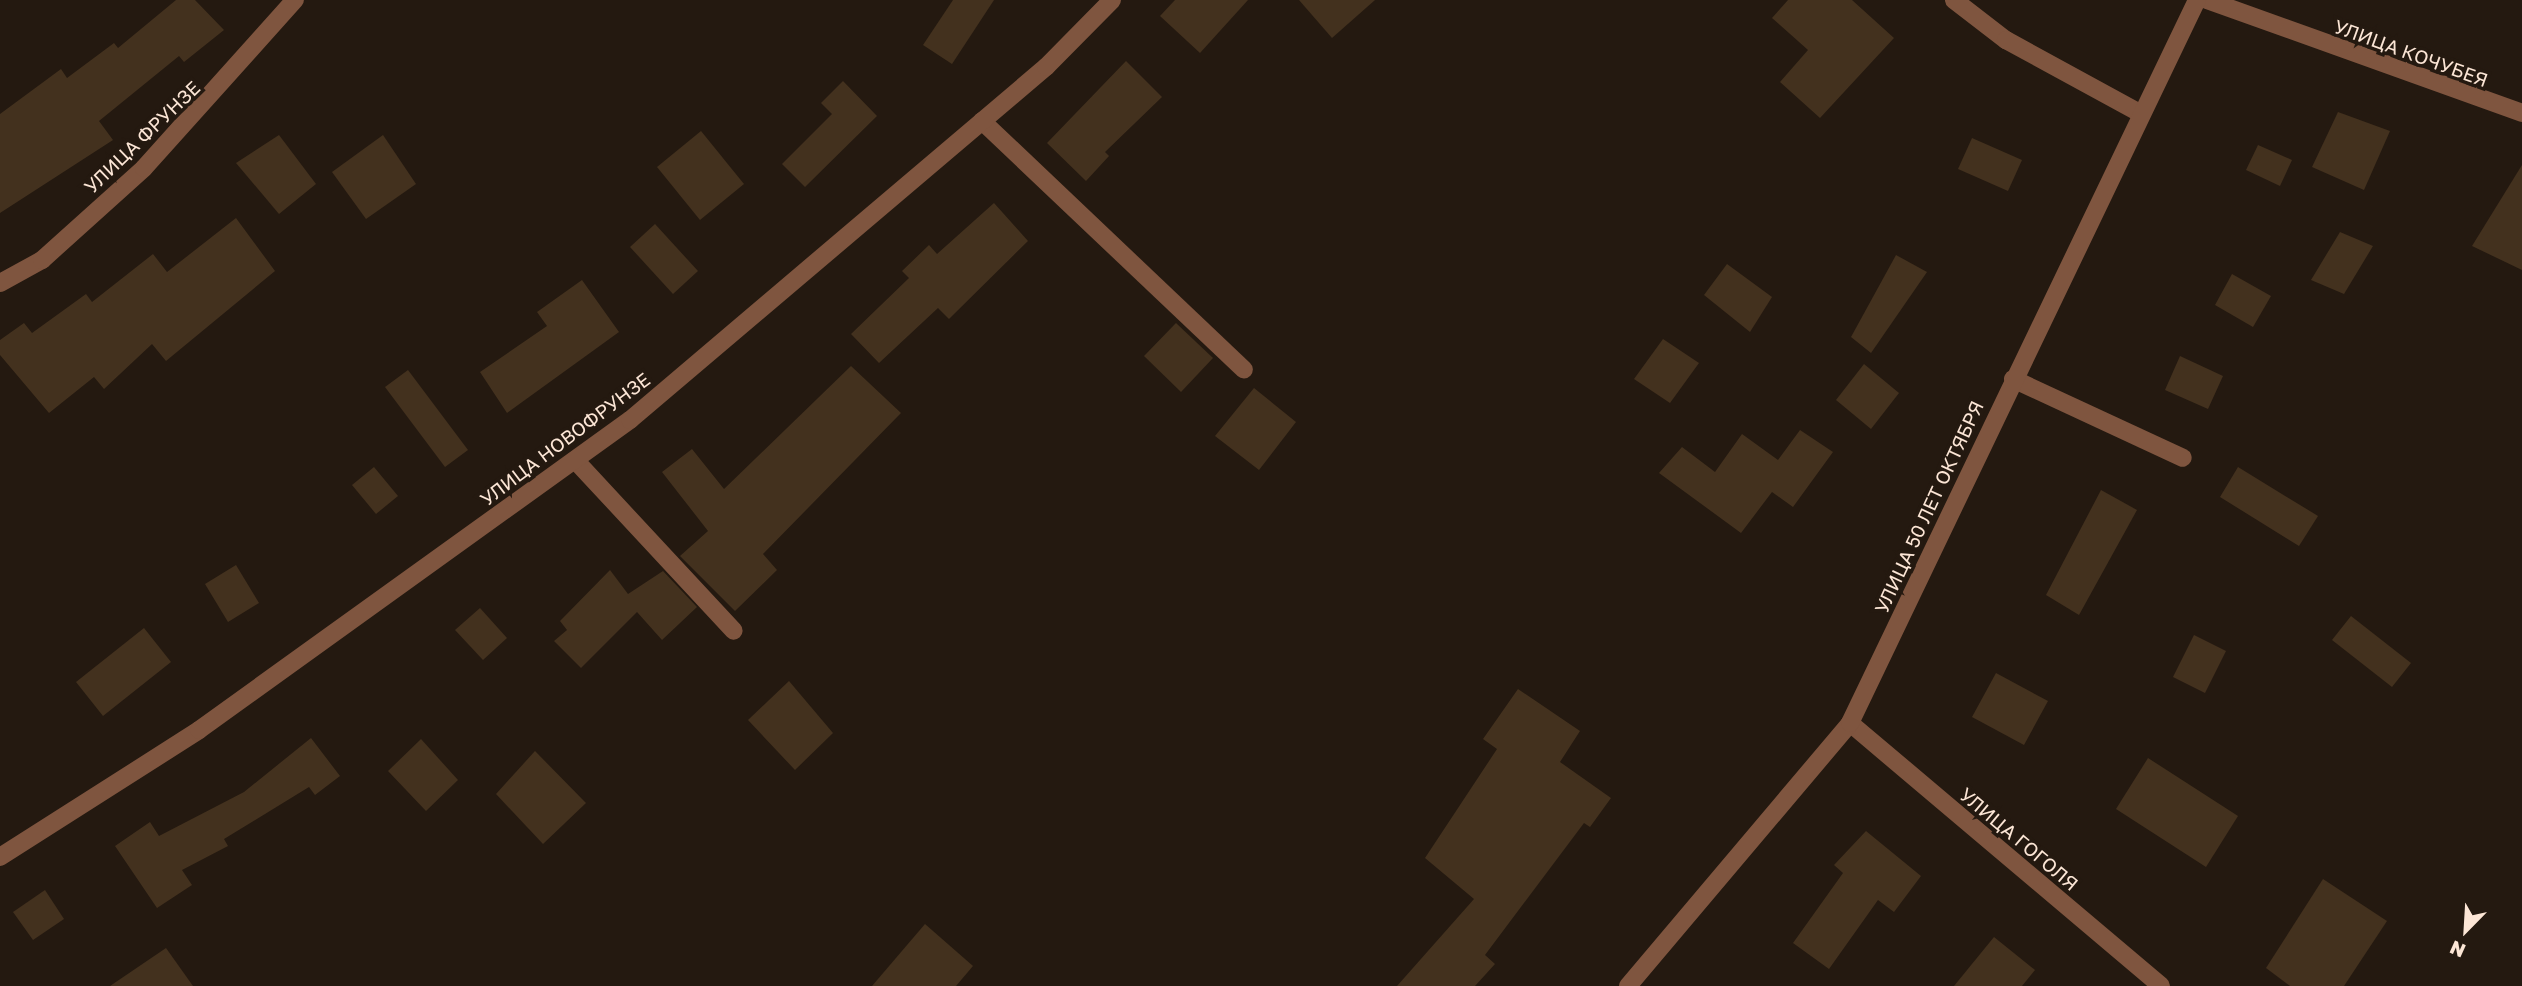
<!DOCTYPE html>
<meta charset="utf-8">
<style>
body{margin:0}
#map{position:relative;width:2522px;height:986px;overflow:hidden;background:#241910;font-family:"Golos Text",sans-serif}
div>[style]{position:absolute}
.building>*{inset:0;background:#43311e}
.minor>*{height:18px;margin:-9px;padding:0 9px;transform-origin:9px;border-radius:9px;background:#7f553f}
span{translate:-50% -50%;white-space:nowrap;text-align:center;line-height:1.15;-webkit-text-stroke:7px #241910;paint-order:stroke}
.street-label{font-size:19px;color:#fce6d6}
.north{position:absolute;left:2431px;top:895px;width:70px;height:70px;-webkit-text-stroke:5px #241910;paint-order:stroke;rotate:204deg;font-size:19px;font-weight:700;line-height:28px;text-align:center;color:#fce6d6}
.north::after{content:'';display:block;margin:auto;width:24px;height:32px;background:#fce6d6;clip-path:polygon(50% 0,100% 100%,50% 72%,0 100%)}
</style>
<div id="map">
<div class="building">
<div style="clip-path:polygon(176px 0,195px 0,224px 30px,184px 62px,179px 56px,99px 121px,113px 140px,0 213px,0 114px,61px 69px,67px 78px,114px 43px,118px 48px)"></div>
<div style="clip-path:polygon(953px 0,994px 0,952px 64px,923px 45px)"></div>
<div style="clip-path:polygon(1175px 0,1248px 0,1200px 53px,1160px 16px)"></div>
<div style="clip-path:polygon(1299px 0,1375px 0,1332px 38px)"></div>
<div style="clip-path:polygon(1788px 0,1852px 0,1894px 38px,1820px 118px,1780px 82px,1808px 50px,1772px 18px)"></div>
<div style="clip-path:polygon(1126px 61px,1162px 97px,1105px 152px,1109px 156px,1086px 181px,1047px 143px)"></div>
<div style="clip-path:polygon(843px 81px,877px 116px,805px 187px,782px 164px,832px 114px,821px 103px)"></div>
<div style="clip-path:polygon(2338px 112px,2390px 131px,2364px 190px,2312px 167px)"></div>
<div style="clip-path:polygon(701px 131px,744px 184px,700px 220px,657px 167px)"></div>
<div style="clip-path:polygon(279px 135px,316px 184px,279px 214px,236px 163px)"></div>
<div style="clip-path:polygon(383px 135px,416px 184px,366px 219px,332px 172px)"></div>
<div style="clip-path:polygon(1972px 138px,2022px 160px,2008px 191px,1958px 169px)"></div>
<div style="clip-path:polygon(2258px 145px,2292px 160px,2280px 186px,2246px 170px)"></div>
<div style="clip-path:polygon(2522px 165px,2522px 270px,2472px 246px)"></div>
<div style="clip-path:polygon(994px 203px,1028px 241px,949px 319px,938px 308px,879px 363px,851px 334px,909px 278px,902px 271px,929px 245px,937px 254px)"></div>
<div style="clip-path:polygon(236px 218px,275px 271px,166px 361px,152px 344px,104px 389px,94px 377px,49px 413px,0 355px,0 340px,24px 323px,32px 333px,86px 294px,92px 302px,153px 254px,167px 272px)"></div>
<div style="clip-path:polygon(655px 224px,698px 271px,673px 294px,630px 247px)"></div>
<div style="clip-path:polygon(2340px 232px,2373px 246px,2344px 294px,2311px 280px)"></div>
<div style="clip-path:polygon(1896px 255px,1927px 272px,1871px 353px,1851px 337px)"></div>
<div style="clip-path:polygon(1727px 264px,1772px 297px,1750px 332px,1704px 295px)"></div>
<div style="clip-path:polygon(2232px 274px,2271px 296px,2253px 327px,2215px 305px)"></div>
<div style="clip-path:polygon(582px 280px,619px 332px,507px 413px,480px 372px,547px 326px,537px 312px)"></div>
<div style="clip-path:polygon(1176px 323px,1213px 358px,1181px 392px,1144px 356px)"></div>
<div style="clip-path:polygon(1663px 339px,1699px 363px,1670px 403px,1634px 379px)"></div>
<div style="clip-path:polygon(2180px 356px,2223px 376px,2208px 409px,2165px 390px)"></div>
<div style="clip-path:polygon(1864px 364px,1899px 393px,1871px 429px,1836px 400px)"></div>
<div style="clip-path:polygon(851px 366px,901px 413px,763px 554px,777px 570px,735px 611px,680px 556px,708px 531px,662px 472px,692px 449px,724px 489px)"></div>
<div style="clip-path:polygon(408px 370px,468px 450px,445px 467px,385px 387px)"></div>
<div style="clip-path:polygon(1254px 388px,1296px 422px,1259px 470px,1215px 436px)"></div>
<div style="clip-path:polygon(1800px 430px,1833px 452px,1793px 507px,1772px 492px,1741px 533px,1659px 473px,1682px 447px,1715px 472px,1742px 434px,1778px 460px)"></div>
<div style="clip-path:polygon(374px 467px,398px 496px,376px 514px,352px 485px)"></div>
<div style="clip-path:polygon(2238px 467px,2318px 516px,2299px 546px,2220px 497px)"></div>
<div style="clip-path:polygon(2101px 490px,2137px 510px,2079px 615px,2046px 595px)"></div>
<div style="clip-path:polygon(236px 565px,259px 603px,228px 622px,205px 584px)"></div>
<div style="clip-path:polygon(610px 570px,628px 594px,663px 571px,697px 607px,662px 640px,637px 612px,581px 668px,554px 641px,567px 630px,560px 621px)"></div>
<div style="clip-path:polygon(480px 608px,507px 638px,483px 660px,455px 630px)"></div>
<div style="clip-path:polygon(2351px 616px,2411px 663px,2392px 687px,2332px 640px)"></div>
<div style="clip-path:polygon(144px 628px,171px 662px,103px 716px,76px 682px)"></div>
<div style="clip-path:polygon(2194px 635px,2226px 651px,2205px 693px,2173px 677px)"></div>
<div style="clip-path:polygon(1996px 673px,2048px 701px,2024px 745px,1972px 717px)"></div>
<div style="clip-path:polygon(789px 681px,833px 733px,795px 770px,748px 720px)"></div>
<div style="clip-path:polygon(1518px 689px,1580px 731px,1560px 762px,1611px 798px,1590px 827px,1584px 823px,1485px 955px,1495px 964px,1475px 986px,1397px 986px,1474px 899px,1425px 858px,1497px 749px,1483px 739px)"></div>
<div style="clip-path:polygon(311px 738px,340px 776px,315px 795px,309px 787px,224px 839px,228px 846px,182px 870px,192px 885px,157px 908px,115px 846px,150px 822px,159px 836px,244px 792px)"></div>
<div style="clip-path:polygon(421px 739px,458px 780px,426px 811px,388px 771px)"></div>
<div style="clip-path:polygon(535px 751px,586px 803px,543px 844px,496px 794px)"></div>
<div style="clip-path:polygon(2148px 758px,2238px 816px,2206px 867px,2116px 809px)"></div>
<div style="clip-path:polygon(1866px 831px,1921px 876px,1894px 912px,1878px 900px,1829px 969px,1793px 943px,1843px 873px,1834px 865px)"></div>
<div style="clip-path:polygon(2323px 879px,2387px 921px,2344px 986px,2290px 986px,2266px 968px)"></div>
<div style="clip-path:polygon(45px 890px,64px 919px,33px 940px,13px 912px)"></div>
<div style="clip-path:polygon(925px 924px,973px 966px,956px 986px,872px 986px)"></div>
<div style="clip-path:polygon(1994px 937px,2035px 970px,2022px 986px,1954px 986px)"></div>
<div style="clip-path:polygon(166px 948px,193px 986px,110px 986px)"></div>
</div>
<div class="minor">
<div style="left:1954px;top:0;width:66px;rotate:37.6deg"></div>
<div style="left:2006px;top:40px;width:150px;rotate:28.6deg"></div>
<div style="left:2207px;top:0;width:335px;rotate:19.7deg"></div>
<div style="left:982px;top:121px;width:361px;rotate:43.5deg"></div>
<div style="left:0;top:283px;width:48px;rotate:-28.7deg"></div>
<div style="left:42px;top:260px;width:137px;rotate:-42deg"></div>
<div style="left:144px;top:168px;width:226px;rotate:-48.1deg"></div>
<div style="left:2013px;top:379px;width:187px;rotate:24.9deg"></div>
<div style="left:575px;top:460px;width:233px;rotate:47.1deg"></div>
<div style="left:1850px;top:723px;width:407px;rotate:40.2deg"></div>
<div style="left:0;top:857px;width:236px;rotate:-32.5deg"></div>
<div style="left:199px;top:730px;width:531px;rotate:-35.73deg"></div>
<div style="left:630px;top:420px;width:546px;rotate:-40.32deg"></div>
<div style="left:1046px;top:67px;width:94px;rotate:-45.4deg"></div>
<div style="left:1628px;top:986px;width:344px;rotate:-49.8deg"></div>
<div style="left:1850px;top:723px;width:802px;rotate:-64.36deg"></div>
</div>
<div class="street-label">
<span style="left:2411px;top:53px;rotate:20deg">УЛИЦА КОЧУБЕЯ</span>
<span style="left:142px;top:137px;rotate:-44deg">УЛИЦА ФРУНЗЕ</span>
<span style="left:565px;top:439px;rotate:-37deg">УЛИЦА НОВОФРУНЗЕ</span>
<span style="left:1929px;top:507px;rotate:-65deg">УЛИЦА 50 ЛЕТ ОКТЯБРЯ</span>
<span style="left:2019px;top:839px;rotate:40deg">УЛИЦА ГОГОЛЯ</span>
</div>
<div class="north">N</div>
</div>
